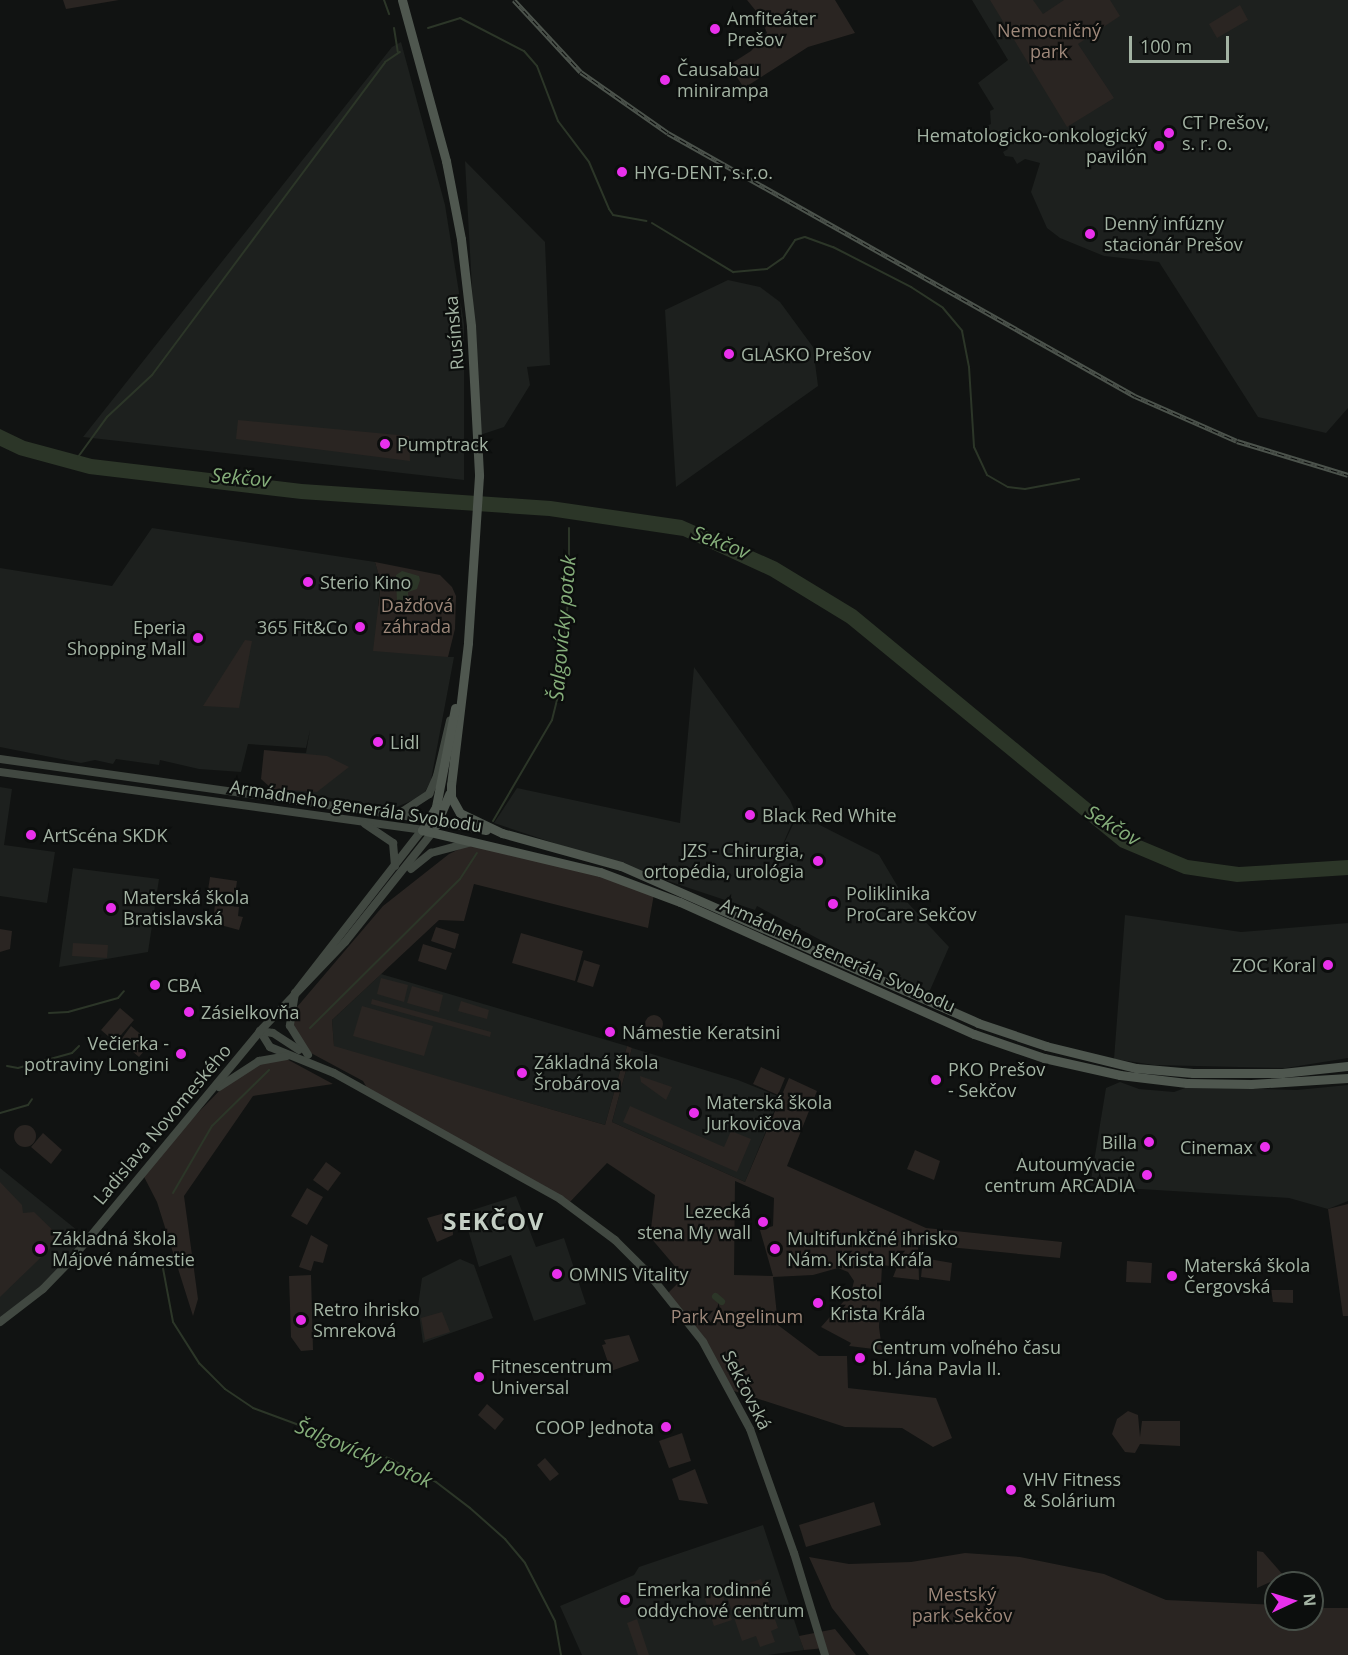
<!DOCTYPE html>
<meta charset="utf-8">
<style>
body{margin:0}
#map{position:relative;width:1348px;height:1655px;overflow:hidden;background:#111312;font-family:"Open Sans",sans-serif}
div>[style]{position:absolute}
.built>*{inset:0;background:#1d201e}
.green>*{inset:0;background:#2a2522}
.round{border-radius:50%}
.water>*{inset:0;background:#2c3628}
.stream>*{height:2px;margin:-1px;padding:0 1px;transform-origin:1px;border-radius:1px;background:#2c3628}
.canal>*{height:7px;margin:-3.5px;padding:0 3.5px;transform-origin:3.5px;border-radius:3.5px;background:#2c3628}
.secondary>*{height:8px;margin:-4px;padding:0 4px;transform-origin:4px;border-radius:4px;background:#414841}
.primary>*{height:9px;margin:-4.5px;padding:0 4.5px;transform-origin:4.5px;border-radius:4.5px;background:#4f574f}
.rail>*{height:4.5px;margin-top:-2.25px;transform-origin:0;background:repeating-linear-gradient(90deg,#0c0e0d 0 7px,#4c534c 0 14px);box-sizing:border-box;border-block:2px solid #4c534c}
.dots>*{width:16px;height:16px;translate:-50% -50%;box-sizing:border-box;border:3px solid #0c0e0d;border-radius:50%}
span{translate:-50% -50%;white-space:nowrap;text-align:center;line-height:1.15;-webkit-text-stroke:4.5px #0c0e0d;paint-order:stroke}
.poi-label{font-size:18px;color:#a3b3a3}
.left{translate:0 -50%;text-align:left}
.right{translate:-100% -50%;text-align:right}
.park-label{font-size:18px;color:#9e887a}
.street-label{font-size:18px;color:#a3b3a3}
.water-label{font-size:20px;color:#85ae7a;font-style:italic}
.district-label{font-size:24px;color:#c4cfc4;font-weight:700;letter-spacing:1.5px}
.north{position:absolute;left:1264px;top:1571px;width:60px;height:60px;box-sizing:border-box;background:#0c0e0d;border:2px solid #485049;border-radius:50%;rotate:86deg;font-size:16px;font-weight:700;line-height:24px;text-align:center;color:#a3b3a3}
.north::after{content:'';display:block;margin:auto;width:21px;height:27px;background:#e930ec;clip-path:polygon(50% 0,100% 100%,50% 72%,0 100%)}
.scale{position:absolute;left:1129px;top:36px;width:100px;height:27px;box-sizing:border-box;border:3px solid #a3b3a3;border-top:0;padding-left:8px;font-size:18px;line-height:21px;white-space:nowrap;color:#a3b3a3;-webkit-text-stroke:4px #0c0e0d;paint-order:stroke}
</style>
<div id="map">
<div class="built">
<div style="clip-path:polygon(972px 0,1348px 0,1348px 408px,1326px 433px,1258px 417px,1159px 262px,1104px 256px,1060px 238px,1047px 228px,1031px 192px,1040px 163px,1025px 159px,1017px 164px,1013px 157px,1005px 156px,1003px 152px,1008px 149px,997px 132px,992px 134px,987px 126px,991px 124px,990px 111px,994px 109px,978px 83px,1008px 60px)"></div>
<div style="clip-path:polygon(401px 42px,445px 205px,464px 324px,464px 480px,83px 437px,392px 47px)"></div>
<div style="clip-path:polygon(465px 161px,545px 242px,550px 365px,527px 367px,530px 385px,504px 427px,480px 435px)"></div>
<div style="clip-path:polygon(728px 280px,760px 287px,780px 302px,813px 347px,818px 386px,676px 487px,665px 310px)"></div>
<div style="clip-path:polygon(152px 528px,375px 562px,381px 582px,378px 606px,448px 657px,454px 657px,431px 780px,423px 796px,394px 808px,269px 788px,278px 752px,306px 753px,310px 730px,306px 748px,248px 744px,241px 772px,199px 769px,160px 760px,159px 765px,116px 759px,113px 764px,95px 760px,81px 763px,0 747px,0 568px,112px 586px)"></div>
<div style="clip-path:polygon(694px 667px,790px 800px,796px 814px,776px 860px,798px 814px,879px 855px,907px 902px,949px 947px,927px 997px,757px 906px,755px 910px,494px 823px,517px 788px,680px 823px)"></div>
<div style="clip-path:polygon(0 787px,12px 789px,4px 845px,55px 852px,47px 903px,0 896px)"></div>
<div style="clip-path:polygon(73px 868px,159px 879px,148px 952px,59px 967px)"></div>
<div style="clip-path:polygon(1125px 915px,1241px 932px,1348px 923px,1348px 1058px,1286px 1068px,1154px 1065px,1114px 1059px)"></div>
<div style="clip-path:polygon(381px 974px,627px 1046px,605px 1125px,334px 1047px,332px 1020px)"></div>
<div style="clip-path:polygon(632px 1048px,738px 1080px,780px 1097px,745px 1182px,612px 1122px)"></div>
<div style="clip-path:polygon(1120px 1082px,1139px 1089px,1174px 1092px,1188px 1087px,1297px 1090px,1348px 1085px,1348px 1201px,1328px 1209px,1289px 1198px,1090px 1186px,1106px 1088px)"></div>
<div style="clip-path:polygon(0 1168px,88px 1239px,54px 1278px,0 1322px)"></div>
<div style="clip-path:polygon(516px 1196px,536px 1247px,564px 1238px,586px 1304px,534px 1321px,511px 1255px,479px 1267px,463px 1213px)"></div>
<div style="clip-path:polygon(460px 1259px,474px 1265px,493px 1318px,423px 1343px,418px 1306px,422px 1278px)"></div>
<div style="clip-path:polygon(763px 1525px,804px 1650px,768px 1655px,582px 1655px,560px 1606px,634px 1575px,639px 1567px)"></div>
</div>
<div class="green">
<div style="clip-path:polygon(63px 0,119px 0,66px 9px)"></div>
<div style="clip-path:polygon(747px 0,835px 0,855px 33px,808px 47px,744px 88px,729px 65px,751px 51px,767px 33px,760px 16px)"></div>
<div style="clip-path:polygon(990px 0,1033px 0,1043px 14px,1064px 0,1110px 0,1120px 16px,1078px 44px,1114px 98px,1067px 127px)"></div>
<div style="clip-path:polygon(1240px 5px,1248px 20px,1217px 38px,1209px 24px)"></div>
<div style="clip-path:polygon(238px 420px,409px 436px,410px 461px,236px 439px)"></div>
<div style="clip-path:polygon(375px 562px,440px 575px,452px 587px,456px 596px,455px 629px,448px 657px,373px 651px,381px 583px)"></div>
<div style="clip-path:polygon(245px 640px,252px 641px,239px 708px,203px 706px)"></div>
<div style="clip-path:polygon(264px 750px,327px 756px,349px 767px,317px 792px,272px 789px,261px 779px)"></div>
<div style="clip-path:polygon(evenodd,468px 845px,622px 880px,654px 894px,648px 928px,474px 884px,464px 921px,439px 920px,332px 1020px,334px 1046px,605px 1125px,627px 1046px,632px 1048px,612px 1122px,745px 1182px,789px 1078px,817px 1091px,787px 1166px,926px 1228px,1062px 1242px,1060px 1258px,918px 1244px,919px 1280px,893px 1277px,897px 1267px,882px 1265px,879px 1327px,882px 1350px,849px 1346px,851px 1343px,821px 1327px,851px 1293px,854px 1281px,848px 1272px,838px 1268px,813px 1275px,773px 1277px,778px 1325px,819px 1356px,847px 1356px,848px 1388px,936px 1398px,952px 1438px,933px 1447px,902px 1428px,845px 1427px,734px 1391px,667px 1294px,679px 1282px,679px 1271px,650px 1237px,655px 1195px,607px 1163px,568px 1204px,370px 1093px,363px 1081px,309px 1052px,295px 1033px,293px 1017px,297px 1007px,383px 906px,449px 854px,468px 845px,735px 1181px,774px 1198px,773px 1226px,760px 1230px,773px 1276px,734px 1275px,735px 1181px)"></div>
<div style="clip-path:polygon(210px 877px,237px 881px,235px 895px,208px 890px)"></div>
<div style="clip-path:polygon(215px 904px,239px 907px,238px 916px,243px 917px,239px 930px,213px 923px)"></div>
<div style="clip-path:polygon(436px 927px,459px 934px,455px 949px,431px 941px)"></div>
<div style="clip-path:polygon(0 929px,12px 931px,10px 949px,0 952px)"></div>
<div style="clip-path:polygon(521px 933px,583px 951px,575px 981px,512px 963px)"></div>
<div style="clip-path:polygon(73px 943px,108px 945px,107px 958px,72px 956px)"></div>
<div style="clip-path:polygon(423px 944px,452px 953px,446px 970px,418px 961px)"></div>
<div style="clip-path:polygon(584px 960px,600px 965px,593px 987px,577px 982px)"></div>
<div style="clip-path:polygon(381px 978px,408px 985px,404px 1002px,377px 994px)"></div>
<div style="clip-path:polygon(412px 986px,443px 995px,439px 1012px,407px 1003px)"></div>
<div style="clip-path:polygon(372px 999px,491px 1032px,490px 1037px,371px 1004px)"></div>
<div style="clip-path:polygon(461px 1001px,489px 1010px,487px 1019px,458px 1011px)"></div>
<div style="clip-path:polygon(362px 1006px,433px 1026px,424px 1056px,353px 1036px)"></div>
<div style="clip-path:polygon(120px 1008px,134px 1020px,115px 1042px,101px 1030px)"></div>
<div class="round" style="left:645px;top:1015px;width:18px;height:18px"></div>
<div style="clip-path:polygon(131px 1026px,151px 1043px,139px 1057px,120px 1041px)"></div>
<div style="clip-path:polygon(283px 1057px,333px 1084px,253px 1096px,184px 1196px,198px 1299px,193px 1316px,157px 1202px,141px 1171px,226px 1084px,254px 1065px)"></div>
<div style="clip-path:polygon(761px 1067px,785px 1078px,778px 1095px,753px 1084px)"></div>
<div style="clip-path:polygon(640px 1076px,672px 1087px,666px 1100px,641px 1082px)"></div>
<div style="clip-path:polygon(630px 1106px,724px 1147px,731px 1131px,751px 1139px,737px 1172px,623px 1122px)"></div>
<div class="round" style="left:14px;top:1125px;width:22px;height:22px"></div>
<div style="clip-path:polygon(43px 1133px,62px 1150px,51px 1164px,31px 1147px)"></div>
<div style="clip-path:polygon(915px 1150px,940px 1161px,934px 1180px,907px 1169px)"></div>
<div style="clip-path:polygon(326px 1162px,341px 1173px,328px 1191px,313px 1180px)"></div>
<div style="clip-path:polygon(0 1182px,22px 1205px,23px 1213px,34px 1212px,61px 1238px,0 1297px)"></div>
<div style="clip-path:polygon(307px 1188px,323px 1197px,307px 1225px,291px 1216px)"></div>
<div style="clip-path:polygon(1348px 1204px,1348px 1316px,1343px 1316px,1328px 1209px)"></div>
<div style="clip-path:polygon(452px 1211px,453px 1235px,437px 1242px,427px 1218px)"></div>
<div style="clip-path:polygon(311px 1235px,328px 1245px,323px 1263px,314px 1261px,311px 1271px,299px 1267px)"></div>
<div style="clip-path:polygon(923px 1258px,952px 1263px,950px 1281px,921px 1277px)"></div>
<div style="clip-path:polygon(1127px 1261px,1152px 1263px,1151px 1283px,1126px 1282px)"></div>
<div style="clip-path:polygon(311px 1275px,313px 1350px,301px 1351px,291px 1337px,289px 1276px)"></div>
<div style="clip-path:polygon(1271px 1290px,1293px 1290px,1293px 1303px,1273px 1302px)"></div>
<div style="clip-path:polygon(442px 1312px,450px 1332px,425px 1340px,421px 1318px)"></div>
<div style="clip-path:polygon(629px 1335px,639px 1361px,611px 1371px,602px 1345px,606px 1344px,604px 1340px)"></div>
<div style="clip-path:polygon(487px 1404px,504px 1419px,495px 1430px,478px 1415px)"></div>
<div style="clip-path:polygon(1128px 1411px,1138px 1415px,1140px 1437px,1142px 1421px,1180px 1421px,1180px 1446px,1140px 1444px,1135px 1453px,1125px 1452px,1112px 1434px,1117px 1419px)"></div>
<div style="clip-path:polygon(682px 1433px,691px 1461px,669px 1468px,659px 1441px)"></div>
<div style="clip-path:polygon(545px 1458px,559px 1474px,550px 1481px,537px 1465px)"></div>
<div style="clip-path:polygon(695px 1469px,708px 1504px,679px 1500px,672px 1479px)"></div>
<div style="clip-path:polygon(874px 1502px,881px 1525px,806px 1547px,799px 1525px)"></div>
<div style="clip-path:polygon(1257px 1551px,1263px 1552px,1284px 1576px,1257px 1588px)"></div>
<div style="clip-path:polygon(965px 1553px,1020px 1557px,1104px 1574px,1166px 1600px,1276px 1605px,1276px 1619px,1312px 1619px,1312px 1608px,1348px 1608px,1348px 1655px,869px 1655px,832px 1608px,809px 1557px,849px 1564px,911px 1562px)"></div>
<div style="clip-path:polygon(761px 1579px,778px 1628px,771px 1631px,775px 1642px,760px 1647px,756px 1636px,742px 1641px,725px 1591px)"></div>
<div style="clip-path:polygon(721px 1591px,732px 1620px,714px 1626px,704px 1596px)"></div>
<div style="clip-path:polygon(637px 1619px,649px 1655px,638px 1655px,627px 1623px)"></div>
<div style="clip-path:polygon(835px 1629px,856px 1655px,828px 1655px,825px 1648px,804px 1650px,799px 1636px)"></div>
</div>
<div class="water">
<div style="clip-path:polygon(0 429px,25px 441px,92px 459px,302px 484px,551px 501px,682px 520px,777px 562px,856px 610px,1128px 835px,1188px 860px,1239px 867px,1348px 860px,1348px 875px,1237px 882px,1184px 874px,1120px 847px,847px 623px,770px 576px,683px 536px,549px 516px,301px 499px,89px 474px,19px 455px,0 446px)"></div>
<div style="clip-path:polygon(402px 571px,419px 576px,420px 580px,417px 589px,408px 592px,408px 603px,402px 609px,397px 603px,396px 575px)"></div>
</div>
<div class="stream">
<div style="left:384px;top:0;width:15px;rotate:70deg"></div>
<div style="left:394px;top:28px;width:24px;rotate:81deg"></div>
<div style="left:428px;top:28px;width:34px;rotate:-17deg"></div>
<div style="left:460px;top:18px;width:72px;rotate:27.3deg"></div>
<div style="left:524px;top:51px;width:20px;rotate:49deg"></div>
<div style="left:537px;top:66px;width:59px;rotate:69.1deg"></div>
<div style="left:558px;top:121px;width:51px;rotate:52.9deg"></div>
<div style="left:589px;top:162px;width:51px;rotate:66.9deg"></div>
<div style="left:609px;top:209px;width:7px;rotate:56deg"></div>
<div style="left:613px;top:215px;width:34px;rotate:10deg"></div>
<div style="left:652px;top:223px;width:95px;rotate:31.2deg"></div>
<div style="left:733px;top:272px;width:34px;rotate:-5deg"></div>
<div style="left:767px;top:269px;width:19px;rotate:-35deg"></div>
<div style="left:783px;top:258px;width:22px;rotate:-56deg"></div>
<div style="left:795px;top:240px;width:10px;rotate:-17deg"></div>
<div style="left:805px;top:237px;width:30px;rotate:20deg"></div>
<div style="left:833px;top:247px;width:88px;rotate:27.1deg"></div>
<div style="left:911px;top:287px;width:38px;rotate:33deg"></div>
<div style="left:943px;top:308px;width:30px;rotate:50deg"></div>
<div style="left:962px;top:331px;width:37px;rotate:79deg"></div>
<div style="left:969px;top:367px;width:80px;rotate:86.4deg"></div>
<div style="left:974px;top:447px;width:31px;rotate:65deg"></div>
<div style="left:987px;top:475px;width:24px;rotate:30deg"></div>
<div style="left:1008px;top:487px;width:17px;rotate:7deg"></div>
<div style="left:1025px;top:489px;width:55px;rotate:-10.5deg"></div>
<div style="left:78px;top:457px;width:49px;rotate:-54.1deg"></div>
<div style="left:107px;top:417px;width:62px;rotate:-43deg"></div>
<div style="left:152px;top:375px;width:390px;rotate:-53.3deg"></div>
<div style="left:385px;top:62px;width:18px;rotate:-34deg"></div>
<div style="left:493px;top:821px;width:117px;rotate:-59.7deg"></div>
<div style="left:552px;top:720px;width:38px;rotate:-76deg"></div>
<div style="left:561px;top:683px;width:95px;rotate:-85.2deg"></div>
<div style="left:569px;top:588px;width:60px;rotate:-90deg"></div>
<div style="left:49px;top:1013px;width:19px;rotate:-3deg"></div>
<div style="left:68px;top:1012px;width:52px;rotate:-15.6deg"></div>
<div style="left:118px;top:998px;width:9px;rotate:-49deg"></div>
<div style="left:310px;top:1028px;width:211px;rotate:-44.8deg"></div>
<div style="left:460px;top:879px;width:31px;rotate:-57deg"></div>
<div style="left:7px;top:1066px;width:11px;rotate:10deg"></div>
<div style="left:18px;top:1068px;width:56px;rotate:-15.5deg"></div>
<div style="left:72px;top:1053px;width:10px;rotate:-45deg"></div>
<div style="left:0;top:1113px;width:29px;rotate:-16deg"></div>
<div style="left:28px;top:1105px;width:7px;rotate:-56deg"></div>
<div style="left:173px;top:1193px;width:78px;rotate:-59.8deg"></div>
<div style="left:212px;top:1126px;width:80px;rotate:-44.5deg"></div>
<div style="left:162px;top:1263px;width:60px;rotate:79.4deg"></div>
<div style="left:173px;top:1322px;width:49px;rotate:57.6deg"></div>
<div style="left:199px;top:1363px;width:37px;rotate:45deg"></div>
<div style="left:225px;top:1389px;width:34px;rotate:34deg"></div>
<div style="left:253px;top:1408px;width:144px;rotate:20.3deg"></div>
<div style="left:388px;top:1458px;width:54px;rotate:26.6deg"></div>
<div style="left:436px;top:1482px;width:43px;rotate:37.4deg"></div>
<div style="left:470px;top:1508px;width:47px;rotate:41.5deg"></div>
<div style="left:505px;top:1539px;width:31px;rotate:50deg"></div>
<div style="left:525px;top:1563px;width:65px;rotate:62.7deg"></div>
<div style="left:555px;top:1621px;width:35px;rotate:80deg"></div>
</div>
<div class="canal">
<div style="left:715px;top:1296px;width:8px;rotate:40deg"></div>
</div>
<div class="secondary">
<div style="left:0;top:759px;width:433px;rotate:8deg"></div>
<div style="left:0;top:772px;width:426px;rotate:7.8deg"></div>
<div style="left:422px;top:830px;width:207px;rotate:127.9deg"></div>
<div style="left:295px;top:993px;width:33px;rotate:99deg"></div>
<div style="left:290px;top:1026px;width:34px;rotate:58deg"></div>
<div style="left:400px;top:813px;width:35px;rotate:-33deg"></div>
<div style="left:429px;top:794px;width:20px;rotate:-66deg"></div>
<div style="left:437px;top:776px;width:57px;rotate:-76.7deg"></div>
<div style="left:365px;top:824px;width:34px;rotate:34deg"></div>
<div style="left:393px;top:843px;width:23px;rotate:85deg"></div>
<div style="left:411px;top:869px;width:26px;rotate:-39deg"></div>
<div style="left:431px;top:853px;width:39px;rotate:-15deg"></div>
<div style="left:260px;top:1031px;width:19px;rotate:58deg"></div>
<div style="left:270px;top:1047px;width:69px;rotate:22.1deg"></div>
<div style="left:334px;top:1073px;width:259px;rotate:29.1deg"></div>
<div style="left:560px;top:1199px;width:69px;rotate:36.7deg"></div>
<div style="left:615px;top:1240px;width:48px;rotate:45deg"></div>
<div style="left:649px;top:1274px;width:87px;rotate:51.5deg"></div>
<div style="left:703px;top:1342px;width:99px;rotate:61.6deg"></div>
<div style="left:750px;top:1429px;width:132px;rotate:70.5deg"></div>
<div style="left:794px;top:1553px;width:107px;rotate:73.1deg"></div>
<div style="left:260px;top:1031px;width:13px;rotate:9deg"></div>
<div style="left:273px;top:1033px;width:31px;rotate:33deg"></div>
<div style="left:219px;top:1087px;width:48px;rotate:-33deg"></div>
<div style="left:259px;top:1061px;width:28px;rotate:-10deg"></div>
<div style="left:0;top:1322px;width:54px;rotate:-37.5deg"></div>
<div style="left:43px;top:1289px;width:39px;rotate:-46deg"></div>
<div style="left:70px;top:1261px;width:298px;rotate:-50.4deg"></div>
<div style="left:260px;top:1031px;width:123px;rotate:-46.3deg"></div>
<div style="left:345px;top:942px;width:139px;rotate:-51.4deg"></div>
</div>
<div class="primary">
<div style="left:402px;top:0;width:167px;rotate:74.7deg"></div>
<div style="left:446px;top:161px;width:79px;rotate:79.1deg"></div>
<div style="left:461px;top:239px;width:88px;rotate:83.4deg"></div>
<div style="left:471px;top:326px;width:150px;rotate:86.9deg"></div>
<div style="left:479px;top:476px;width:167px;rotate:93.8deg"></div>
<div style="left:468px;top:643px;width:143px;rotate:96.8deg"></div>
<div style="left:451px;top:785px;width:12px;rotate:90deg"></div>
<div style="left:451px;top:797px;width:18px;rotate:61deg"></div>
<div style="left:460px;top:813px;width:47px;rotate:25.5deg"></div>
<div style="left:502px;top:833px;width:123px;rotate:15.5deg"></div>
<div style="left:621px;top:866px;width:390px;rotate:23.7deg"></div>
<div style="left:978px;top:1023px;width:72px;rotate:18.7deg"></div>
<div style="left:1046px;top:1046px;width:93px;rotate:13.7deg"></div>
<div style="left:1136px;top:1068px;width:57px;rotate:5deg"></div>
<div style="left:1193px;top:1073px;width:89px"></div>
<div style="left:1282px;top:1073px;width:66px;rotate:-6.1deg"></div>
<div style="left:455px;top:708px;width:101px;rotate:100.9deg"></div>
<div style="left:436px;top:807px;width:27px;rotate:121deg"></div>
<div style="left:422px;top:830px;width:183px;rotate:13.3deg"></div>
<div style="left:600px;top:872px;width:85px;rotate:20.6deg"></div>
<div style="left:680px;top:902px;width:322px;rotate:24.2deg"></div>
<div style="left:974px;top:1034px;width:74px;rotate:18.9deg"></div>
<div style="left:1044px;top:1058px;width:78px;rotate:12.6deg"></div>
<div style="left:1120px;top:1075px;width:67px;rotate:6.8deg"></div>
<div style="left:1187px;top:1083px;width:64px;rotate:0.9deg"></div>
<div style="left:1251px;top:1084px;width:97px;rotate:-3.5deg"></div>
<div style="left:429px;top:819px;width:58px;rotate:10.9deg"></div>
<div style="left:436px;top:825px;width:34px;rotate:-67deg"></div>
</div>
<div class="rail">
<div style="left:514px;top:0;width:98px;rotate:47.1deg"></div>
<div style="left:581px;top:72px;width:106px;rotate:35deg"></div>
<div style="left:668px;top:133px;width:536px;rotate:29.39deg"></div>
<div style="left:1135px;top:396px;width:111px;rotate:23.8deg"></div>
<div style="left:1237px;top:441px;width:116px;rotate:17deg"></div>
</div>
<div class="dots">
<div style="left:715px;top:29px;background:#e930ec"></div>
<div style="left:665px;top:80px;background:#e930ec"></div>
<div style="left:1169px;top:133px;background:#e930ec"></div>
<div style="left:1159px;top:146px;background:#e930ec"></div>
<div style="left:622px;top:172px;background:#e930ec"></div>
<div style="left:1090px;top:234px;background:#e930ec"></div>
<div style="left:729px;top:354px;background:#e930ec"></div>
<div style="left:385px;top:444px;background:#e930ec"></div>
<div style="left:308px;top:582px;background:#e930ec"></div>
<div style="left:360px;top:627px;background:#e930ec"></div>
<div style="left:198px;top:638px;background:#e930ec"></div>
<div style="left:378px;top:742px;background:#e930ec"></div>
<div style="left:750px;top:815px;background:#e930ec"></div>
<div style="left:31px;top:835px;background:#e930ec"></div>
<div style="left:818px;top:861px;background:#e930ec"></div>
<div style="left:833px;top:904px;background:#e930ec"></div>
<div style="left:111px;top:908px;background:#e930ec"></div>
<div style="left:1328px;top:965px;background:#e930ec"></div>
<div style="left:155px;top:985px;background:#e930ec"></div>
<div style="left:189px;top:1012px;background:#e930ec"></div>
<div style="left:610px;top:1032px;background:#e930ec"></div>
<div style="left:181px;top:1054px;background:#e930ec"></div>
<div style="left:522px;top:1073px;background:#e930ec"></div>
<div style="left:936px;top:1080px;background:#e930ec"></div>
<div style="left:694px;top:1113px;background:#e930ec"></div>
<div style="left:1149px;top:1142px;background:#e930ec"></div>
<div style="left:1265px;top:1147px;background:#e930ec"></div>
<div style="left:1147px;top:1175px;background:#e930ec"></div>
<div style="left:763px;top:1222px;background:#e930ec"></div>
<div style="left:40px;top:1249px;background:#e930ec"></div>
<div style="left:775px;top:1249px;background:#e930ec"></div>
<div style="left:557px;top:1274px;background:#e930ec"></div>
<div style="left:1172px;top:1276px;background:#e930ec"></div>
<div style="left:818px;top:1303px;background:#e930ec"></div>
<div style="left:301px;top:1320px;background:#e930ec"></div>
<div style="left:860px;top:1358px;background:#e930ec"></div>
<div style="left:479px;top:1377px;background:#e930ec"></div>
<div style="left:666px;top:1427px;background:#e930ec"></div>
<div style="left:1011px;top:1490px;background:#e930ec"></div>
<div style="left:625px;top:1600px;background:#e930ec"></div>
</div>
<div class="poi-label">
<span class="left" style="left:727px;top:29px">Amfiteáter<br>Prešov</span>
<span class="left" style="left:677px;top:80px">Čausabau<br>minirampa</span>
<span class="left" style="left:1182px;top:133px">CT Prešov,<br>s. r. o.</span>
<span class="right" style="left:1147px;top:146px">Hematologicko-onkologický<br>pavilón</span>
<span class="left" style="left:634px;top:172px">HYG-DENT, s.r.o.</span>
<span class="left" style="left:1104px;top:234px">Denný infúzny<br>stacionár Prešov</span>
<span class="left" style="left:741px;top:354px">GLASKO Prešov</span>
<span class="left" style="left:397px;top:444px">Pumptrack</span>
<span class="left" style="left:320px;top:582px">Sterio Kino</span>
<span class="right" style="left:348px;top:627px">365 Fit&amp;Co</span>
<span class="right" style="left:186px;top:638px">Eperia<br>Shopping Mall</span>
<span class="left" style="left:390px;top:742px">Lidl</span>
<span class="left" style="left:762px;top:815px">Black Red White</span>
<span class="left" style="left:43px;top:835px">ArtScéna SKDK</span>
<span class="right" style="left:804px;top:861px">JZS - Chirurgia,<br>ortopédia, urológia</span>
<span class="left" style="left:846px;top:904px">Poliklinika<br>ProCare Sekčov</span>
<span class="left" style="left:123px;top:908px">Materská škola<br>Bratislavská</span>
<span class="right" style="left:1316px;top:965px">ZOC Koral</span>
<span class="left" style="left:167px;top:985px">CBA</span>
<span class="left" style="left:201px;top:1012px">Zásielkovňa</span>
<span class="left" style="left:622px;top:1032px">Námestie Keratsini</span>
<span class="right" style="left:169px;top:1054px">Večierka -<br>potraviny Longini</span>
<span class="left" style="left:534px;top:1073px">Základná škola<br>Šrobárova</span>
<span class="left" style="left:948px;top:1080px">PKO Prešov<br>- Sekčov</span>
<span class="left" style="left:706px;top:1113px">Materská škola<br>Jurkovičova</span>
<span class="right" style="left:1137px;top:1142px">Billa</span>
<span class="right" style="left:1253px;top:1147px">Cinemax</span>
<span class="right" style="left:1135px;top:1175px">Autoumývacie<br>centrum ARCADIA</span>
<span class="right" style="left:751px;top:1222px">Lezecká<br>stena My wall</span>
<span class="left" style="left:52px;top:1249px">Základná škola<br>Májové námestie</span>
<span class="left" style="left:787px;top:1249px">Multifunkčné ihrisko<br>Nám. Krista Kráľa</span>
<span class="left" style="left:1184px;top:1276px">Materská škola<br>Čergovská</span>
<span class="left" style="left:569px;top:1274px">OMNIS Vitality</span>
<span class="left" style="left:830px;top:1303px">Kostol<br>Krista Kráľa</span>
<span class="left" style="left:313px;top:1320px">Retro ihrisko<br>Smreková</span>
<span class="left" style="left:872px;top:1358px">Centrum voľného času<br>bl. Jána Pavla II.</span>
<span class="left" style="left:491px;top:1377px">Fitnescentrum<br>Universal</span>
<span class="right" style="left:654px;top:1427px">COOP Jednota</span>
<span class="left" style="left:1023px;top:1490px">VHV Fitness<br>&amp; Solárium</span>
<span class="left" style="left:637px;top:1600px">Emerka rodinné<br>oddychové centrum</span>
</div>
<div class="park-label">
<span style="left:1049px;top:41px">Nemocničný<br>park</span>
<span style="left:417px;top:616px">Dažďová<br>záhrada</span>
<span style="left:737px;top:1316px">Park Angelinum</span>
<span style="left:962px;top:1605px">Mestský<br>park Sekčov</span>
</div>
<div class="street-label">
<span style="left:454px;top:333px;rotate:-95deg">Rusínska</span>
<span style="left:356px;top:806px;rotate:9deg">Armádneho generála Svobodu</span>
<span style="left:838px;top:955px;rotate:24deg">Armádneho generála Svobodu</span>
<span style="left:162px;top:1124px;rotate:-50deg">Ladislava Novomeského</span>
<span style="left:747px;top:1390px;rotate:63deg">Sekčovská</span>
</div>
<div class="water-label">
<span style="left:241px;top:477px;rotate:5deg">Sekčov</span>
<span style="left:721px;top:542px;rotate:21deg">Sekčov</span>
<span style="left:562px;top:628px;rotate:-85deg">Šalgovícky potok</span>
<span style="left:1113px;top:825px;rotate:31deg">Sekčov</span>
<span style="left:364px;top:1453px;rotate:23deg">Šalgovícky potok</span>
</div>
<div class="district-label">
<span style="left:494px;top:1221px">SEKČOV</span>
</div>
<div class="north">N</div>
<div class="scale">100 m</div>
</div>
